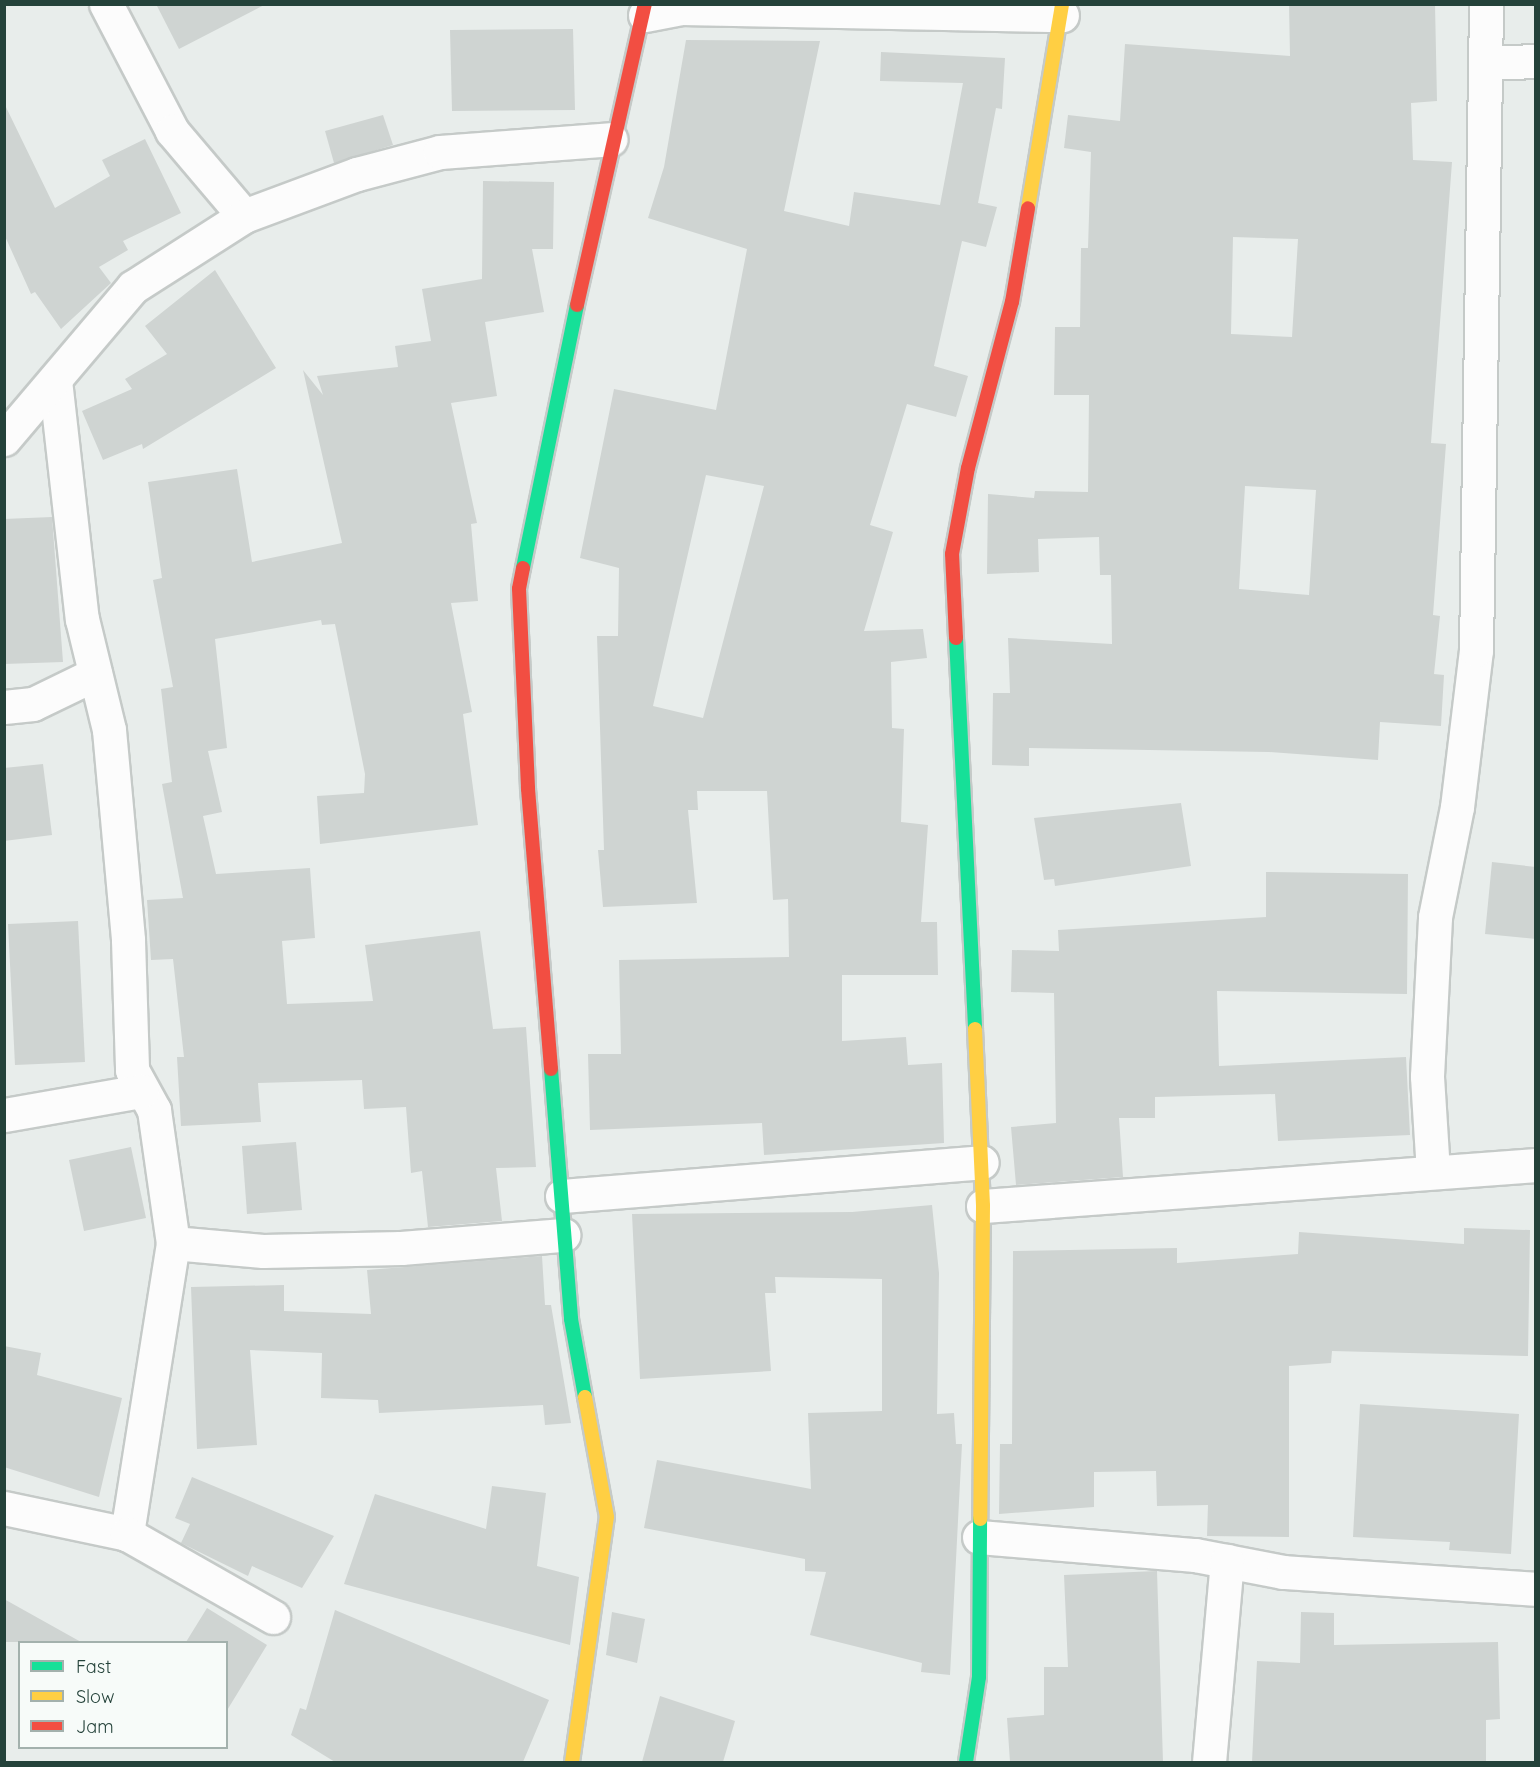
<!DOCTYPE html>
<style>
body{margin:0}
#map{position:relative;width:1540px;height:1767px;overflow:hidden;background:#e8edeb;font-family:Quicksand,sans-serif}
div>[style]{position:absolute}
.building>*{inset:0;background:#cfd4d2}
.roads{filter:drop-shadow(2px 0 #c5cac8) drop-shadow(-2px 0 #c5cac8) drop-shadow(0 2px #c5cac8) drop-shadow(0 -2px #c5cac8)}
.street>*{height:33px;margin:-16.5px;padding:0 16.5px;transform-origin:16.5px;border-radius:16.5px;background:#fcfcfc}
.fast>*{height:14px;margin:-7px;padding:0 7px;transform-origin:7px;border-radius:7px;background:#16e098}
.slow>*{height:14px;margin:-7px;padding:0 7px;transform-origin:7px;border-radius:7px;background:#ffcf43}
.jam>*{height:14px;margin:-7px;padding:0 7px;transform-origin:7px;border-radius:7px;background:#f24e42}
span{translate:-50% -50%;white-space:nowrap;text-align:center;line-height:1.15;-webkit-text-stroke:5px #f7fbf9;paint-order:stroke}
.frame{position:absolute;inset:0;border:6px solid #24423a;pointer-events:none}
.legend{position:absolute;left:18px;top:1641px;width:210px;height:108px;box-sizing:border-box;background:#f7fbf9;border:2px solid #a3b1ad;margin:0;padding:8px 10px;list-style:none;font-size:18px;color:#24423a}
.legend li{display:flex;align-items:center;gap:12px;height:30px}
.legend b{width:30px;border:2px solid #a3b1ad}
</style>
<div id="map">
<div class="building">
<div style="clip-path:polygon(156px 4px,266px 4px,179px 49px)"></div>
<div style="clip-path:polygon(evenodd,1289px 4px,1435px 4px,1437px 101px,1411px 103px,1413px 160px,1452px 162px,1431px 443px,1446px 444px,1433px 615px,1440px 616px,1434px 674px,1444px 675px,1441px 726px,1380px 722px,1378px 760px,1269px 752px,1029px 748px,1029px 766px,992px 765px,993px 693px,1010px 693px,1008px 638px,1112px 644px,1111px 575px,1100px 575px,1099px 537px,1038px 539px,1039px 572px,987px 574px,988px 494px,1034px 498px,1035px 491px,1088px 492px,1089px 395px,1054px 395px,1055px 327px,1080px 327px,1081px 248px,1088px 248px,1091px 152px,1064px 148px,1068px 115px,1120px 121px,1125px 44px,1290px 56px,1289px 4px,1233px 237px,1298px 239px,1292px 337px,1231px 334px,1233px 237px,1289px 4px,1245px 486px,1316px 490px,1309px 595px,1239px 589px,1245px 486px)"></div>
<div style="clip-path:polygon(573px 29px,575px 110px,452px 111px,450px 30px)"></div>
<div style="clip-path:polygon(evenodd,686px 40px,820px 41px,784px 211px,849px 226px,854px 192px,940px 205px,963px 83px,880px 81px,881px 52px,1005px 58px,1002px 109px,996px 108px,978px 203px,997px 207px,986px 247px,962px 241px,934px 366px,968px 376px,956px 417px,907px 404px,870px 525px,893px 532px,864px 631px,923px 629px,927px 658px,891px 662px,892px 728px,904px 729px,901px 822px,928px 825px,921px 922px,937px 922px,938px 975px,842px 975px,842px 1041px,906px 1037px,908px 1065px,942px 1063px,944px 1143px,764px 1155px,762px 1123px,590px 1130px,588px 1054px,621px 1054px,619px 960px,789px 957px,788px 899px,773px 900px,767px 791px,697px 791px,698px 810px,688px 810px,697px 903px,603px 907px,598px 850px,604px 850px,597px 636px,618px 636px,619px 568px,580px 558px,614px 389px,716px 410px,747px 249px,648px 218px,664px 167px,686px 40px,706px 475px,764px 486px,703px 718px,653px 706px,706px 475px)"></div>
<div style="clip-path:polygon(4px 103px,55px 208px,110px 176px,102px 160px,145px 139px,181px 213px,123px 241px,128px 250px,99px 267px,111px 283px,61px 329px,35px 292px,31px 294px,4px 234px)"></div>
<div style="clip-path:polygon(383px 115px,393px 145px,334px 163px,325px 131px)"></div>
<div style="clip-path:polygon(483px 181px,554px 182px,553px 249px,532px 249px,544px 312px,485px 322px,497px 396px,451px 403px,477px 523px,471px 524px,478px 601px,451px 603px,472px 712px,463px 714px,478px 825px,320px 844px,317px 796px,364px 793px,365px 774px,335px 624px,322px 625px,321px 620px,215px 639px,227px 748px,208px 751px,222px 812px,203px 816px,216px 874px,310px 868px,315px 938px,282px 941px,287px 1004px,373px 1001px,365px 945px,480px 931px,493px 1029px,526px 1027px,536px 1167px,496px 1168px,502px 1221px,428px 1227px,422px 1171px,411px 1173px,406px 1107px,364px 1109px,362px 1080px,258px 1083px,261px 1122px,181px 1126px,177px 1057px,184px 1057px,173px 959px,151px 960px,147px 900px,183px 898px,162px 784px,172px 782px,161px 689px,173px 687px,153px 580px,162px 578px,148px 482px,237px 469px,252px 562px,342px 543px,303px 370px,323px 395px,317px 376px,398px 367px,395px 346px,431px 341px,422px 289px,482px 279px)"></div>
<div style="clip-path:polygon(215px 270px,276px 368px,143px 449px,142px 444px,103px 460px,82px 411px,132px 389px,125px 379px,167px 354px,145px 326px)"></div>
<div style="clip-path:polygon(52px 517px,63px 662px,4px 664px,4px 519px)"></div>
<div style="clip-path:polygon(43px 764px,52px 835px,4px 841px,4px 768px)"></div>
<div style="clip-path:polygon(1181px 803px,1191px 866px,1055px 886px,1054px 879px,1044px 880px,1034px 818px)"></div>
<div style="clip-path:polygon(1492px 862px,1536px 867px,1536px 939px,1485px 934px)"></div>
<div style="clip-path:polygon(1266px 872px,1408px 874px,1407px 994px,1217px 991px,1219px 1066px,1406px 1057px,1410px 1135px,1278px 1141px,1275px 1094px,1155px 1097px,1155px 1118px,1119px 1118px,1123px 1177px,1016px 1185px,1011px 1127px,1056px 1123px,1054px 993px,1011px 992px,1012px 950px,1059px 951px,1058px 930px,1266px 917px)"></div>
<div style="clip-path:polygon(78px 921px,85px 1062px,15px 1065px,8px 924px)"></div>
<div style="clip-path:polygon(296px 1142px,302px 1210px,247px 1214px,242px 1146px)"></div>
<div style="clip-path:polygon(131px 1147px,146px 1218px,84px 1231px,69px 1160px)"></div>
<div style="clip-path:polygon(932px 1205px,939px 1273px,937px 1414px,954px 1413px,956px 1444px,962px 1444px,950px 1675px,921px 1672px,922px 1663px,810px 1635px,826px 1572px,805px 1571px,805px 1559px,644px 1528px,657px 1460px,811px 1489px,808px 1413px,882px 1411px,882px 1279px,775px 1277px,776px 1293px,765px 1293px,771px 1371px,640px 1379px,632px 1214px,852px 1212px)"></div>
<div style="clip-path:polygon(1464px 1228px,1530px 1230px,1528px 1356px,1332px 1351px,1331px 1363px,1289px 1366px,1289px 1537px,1207px 1536px,1208px 1505px,1157px 1506px,1156px 1471px,1094px 1472px,1094px 1507px,999px 1514px,1000px 1444px,1012px 1444px,1013px 1251px,1177px 1248px,1177px 1263px,1298px 1254px,1299px 1232px,1464px 1244px)"></div>
<div style="clip-path:polygon(542px 1256px,545px 1305px,551px 1305px,571px 1423px,545px 1425px,543px 1405px,379px 1413px,378px 1400px,321px 1398px,322px 1353px,250px 1350px,257px 1445px,197px 1449px,191px 1287px,284px 1285px,284px 1311px,371px 1314px,367px 1270px)"></div>
<div style="clip-path:polygon(4px 1346px,41px 1353px,37px 1375px,122px 1398px,99px 1497px,4px 1467px)"></div>
<div style="clip-path:polygon(1360px 1404px,1519px 1414px,1511px 1554px,1449px 1550px,1450px 1542px,1353px 1537px)"></div>
<div style="clip-path:polygon(192px 1477px,334px 1536px,302px 1588px,252px 1566px,248px 1576px,181px 1543px,190px 1524px,175px 1518px)"></div>
<div style="clip-path:polygon(492px 1486px,546px 1493px,537px 1566px,579px 1577px,570px 1645px,344px 1584px,375px 1494px,486px 1529px)"></div>
<div style="clip-path:polygon(1157px 1571px,1163px 1762px,1010px 1762px,1007px 1718px,1044px 1715px,1044px 1667px,1068px 1667px,1064px 1575px)"></div>
<div style="clip-path:polygon(4px 1599px,81px 1642px,4px 1642px)"></div>
<div style="clip-path:polygon(207px 1608px,267px 1645px,226px 1712px,226px 1642px,186px 1642px)"></div>
<div style="clip-path:polygon(335px 1610px,549px 1700px,523px 1762px,335px 1762px,291px 1735px,300px 1708px,306px 1710px)"></div>
<div style="clip-path:polygon(612px 1612px,645px 1619px,637px 1663px,606px 1655px)"></div>
<div style="clip-path:polygon(1301px 1612px,1334px 1613px,1334px 1645px,1498px 1642px,1500px 1719px,1486px 1720px,1486px 1762px,1252px 1762px,1257px 1661px,1300px 1663px)"></div>
<div style="clip-path:polygon(660px 1696px,735px 1721px,723px 1762px,642px 1762px)"></div>
</div>
<div class="roads">
<div class="street">
<div style="left:106px;top:4px;width:143px;rotate:62.5deg"></div>
<div style="left:172px;top:131px;width:111px;rotate:49.7deg"></div>
<div style="left:645px;top:15px;width:37px;rotate:-11deg"></div>
<div style="left:681px;top:8px;width:381px;rotate:1.1deg"></div>
<div style="left:1486px;top:63px;width:50px;rotate:-2.3deg"></div>
<div style="left:55px;top:380px;width:241px;rotate:83.6deg"></div>
<div style="left:82px;top:619px;width:114px;rotate:76.3deg"></div>
<div style="left:109px;top:730px;width:211px;rotate:84.8deg"></div>
<div style="left:128px;top:940px;width:130px;rotate:88.2deg"></div>
<div style="left:132px;top:1070px;width:46px;rotate:61.2deg"></div>
<div style="left:154px;top:1110px;width:134px;rotate:81.9deg"></div>
<div style="left:173px;top:1243px;width:295px;rotate:99deg"></div>
<div style="left:4px;top:439px;width:199px;rotate:-49.7deg"></div>
<div style="left:133px;top:287px;width:132px;rotate:-32.6deg"></div>
<div style="left:244px;top:216px;width:121px;rotate:-20.4deg"></div>
<div style="left:357px;top:174px;width:86px;rotate:-14.8deg"></div>
<div style="left:440px;top:152px;width:171px;rotate:-4.3deg"></div>
<div style="left:4px;top:707px;width:29px;rotate:-6deg"></div>
<div style="left:33px;top:704px;width:69px;rotate:-25.8deg"></div>
<div style="left:4px;top:1115px;width:140px;rotate:-9.9deg"></div>
<div style="left:1433px;top:1172px;width:96px;rotate:-93.6deg"></div>
<div style="left:1427px;top:1076px;width:159px;rotate:-87.1deg"></div>
<div style="left:1435px;top:917px;width:112px;rotate:-78.7deg"></div>
<div style="left:1457px;top:807px;width:158px;rotate:-83.1deg"></div>
<div style="left:1476px;top:650px;width:646px;rotate:-89.11deg"></div>
<div style="left:562px;top:1196px;width:421px;rotate:-4.6deg"></div>
<div style="left:983px;top:1206px;width:555px;rotate:-4.24deg"></div>
<div style="left:173px;top:1243px;width:90px;rotate:5.1deg"></div>
<div style="left:263px;top:1251px;width:138px;rotate:-1.2deg"></div>
<div style="left:401px;top:1248px;width:163px;rotate:-4.6deg"></div>
<div style="left:4px;top:1508px;width:126px;rotate:11.9deg"></div>
<div style="left:127px;top:1534px;width:168px;rotate:29.6deg"></div>
<div style="left:979px;top:1537px;width:217px;rotate:4.8deg"></div>
<div style="left:1195px;top:1555px;width:90px;rotate:10.9deg"></div>
<div style="left:1283px;top:1572px;width:254px;rotate:3.8deg"></div>
<div style="left:1209px;top:1762px;width:202px;rotate:-84.9deg"></div>
</div>
<div class="fast">
<div style="left:523px;top:568px;width:268px;rotate:-78.4deg"></div>
<div style="left:956px;top:638px;width:391px;rotate:87.2deg"></div>
<div style="left:551px;top:1069px;width:251px;rotate:85.4deg"></div>
<div style="left:571px;top:1319px;width:79px;rotate:79.8deg"></div>
<div style="left:966px;top:1762px;width:86px;rotate:-81.3deg"></div>
<div style="left:979px;top:1677px;width:158px;rotate:-89.6deg"></div>
</div>
<div class="slow">
<div style="left:1028px;top:208px;width:207px;rotate:-80.5deg"></div>
<div style="left:975px;top:1029px;width:177px;rotate:87.4deg"></div>
<div style="left:983px;top:1206px;width:313px;rotate:90.5deg"></div>
<div style="left:572px;top:1762px;width:247px;rotate:-81.9deg"></div>
<div style="left:607px;top:1517px;width:122px;rotate:-100.4deg"></div>
</div>
<div class="jam">
<div style="left:577px;top:305px;width:309px;rotate:-77.3deg"></div>
<div style="left:523px;top:568px;width:21px;rotate:101deg"></div>
<div style="left:519px;top:589px;width:200px;rotate:87.4deg"></div>
<div style="left:528px;top:789px;width:281px;rotate:85.3deg"></div>
<div style="left:956px;top:638px;width:84px;rotate:-92.7deg"></div>
<div style="left:952px;top:554px;width:87px;rotate:-79.5deg"></div>
<div style="left:968px;top:468px;width:172px;rotate:-75.2deg"></div>
<div style="left:1012px;top:302px;width:95px;rotate:-80.3deg"></div>
</div>
</div>
<div class="frame"></div>
<ul class="legend">
<li><b style="height:8px;background:#16e098"></b>Fast</li>
<li><b style="height:8px;background:#ffcf43"></b>Slow</li>
<li><b style="height:8px;background:#f24e42"></b>Jam</li>
</ul>
</div>
